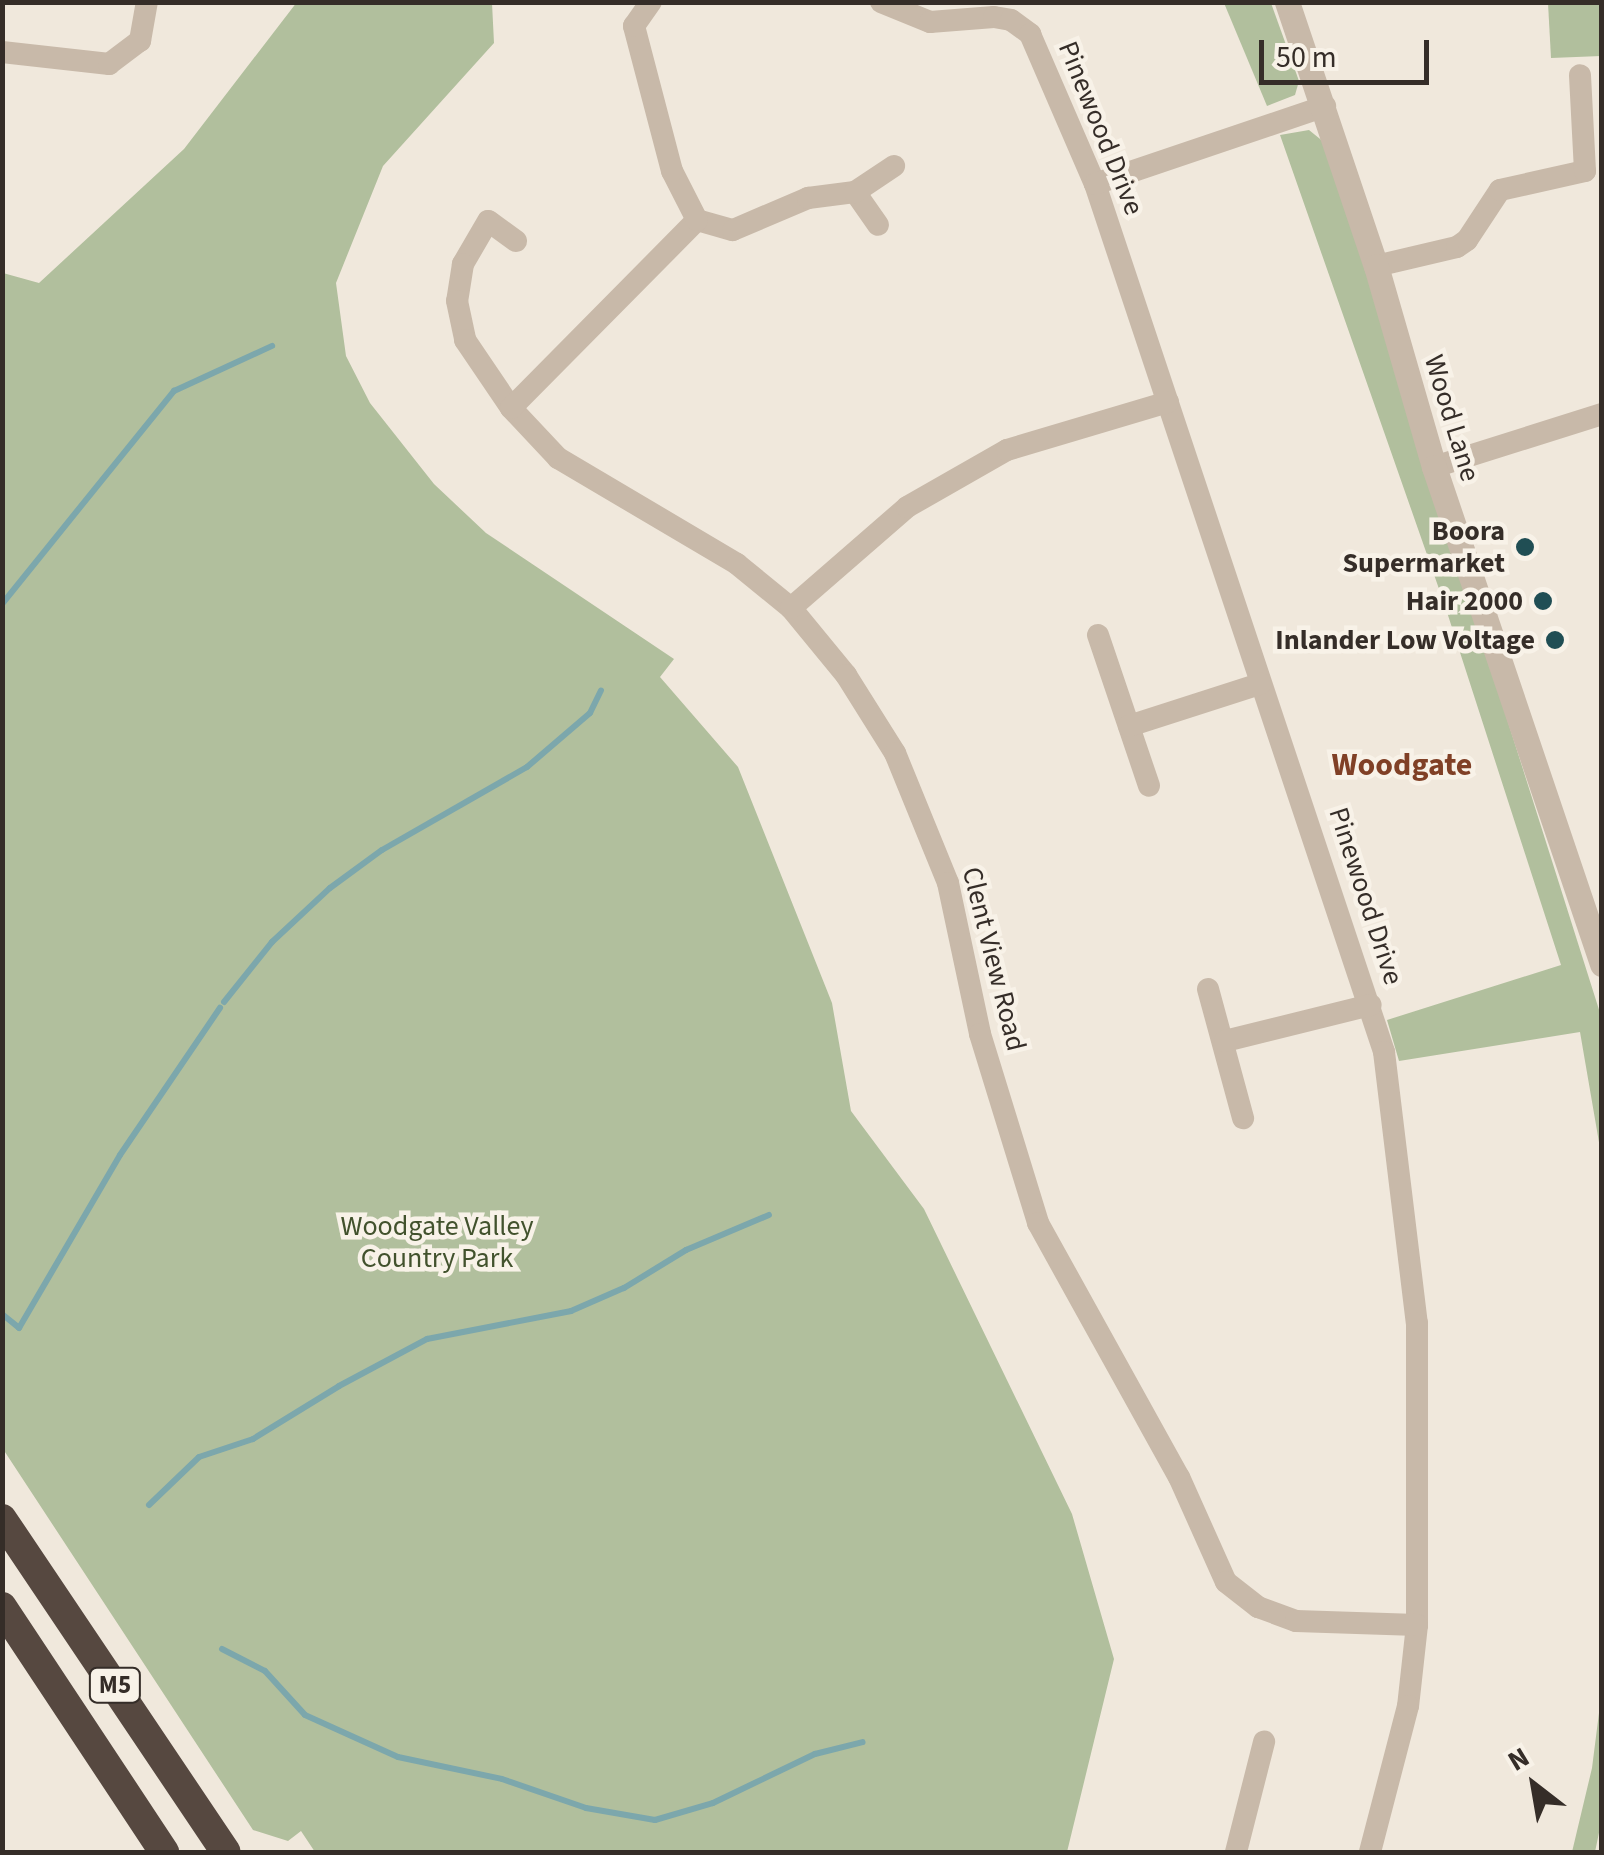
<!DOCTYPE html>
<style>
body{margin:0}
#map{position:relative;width:1604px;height:1855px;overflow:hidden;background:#f0e8dc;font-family:"Source Sans 3",sans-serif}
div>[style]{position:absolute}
.green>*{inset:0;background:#b1bf9d}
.stream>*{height:6px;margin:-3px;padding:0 3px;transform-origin:3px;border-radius:3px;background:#7ca7ac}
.minor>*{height:22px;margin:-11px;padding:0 11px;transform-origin:11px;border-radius:11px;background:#c8b9a9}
.tertiary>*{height:25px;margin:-12.5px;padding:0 12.5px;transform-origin:12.5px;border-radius:12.5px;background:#c8b9a9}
.motorway>*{height:30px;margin:-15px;padding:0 15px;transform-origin:15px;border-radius:15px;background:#564840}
.dots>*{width:28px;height:28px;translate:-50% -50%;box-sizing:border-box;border:5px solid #f8f2e8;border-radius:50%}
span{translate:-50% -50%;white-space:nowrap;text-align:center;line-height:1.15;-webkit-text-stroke:9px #f8f2e8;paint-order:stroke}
.shield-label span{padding:2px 8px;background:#f8f2e8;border:2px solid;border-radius:8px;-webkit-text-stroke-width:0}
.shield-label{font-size:25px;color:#352d28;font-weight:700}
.street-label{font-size:28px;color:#352d28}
.poi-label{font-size:28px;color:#352d28;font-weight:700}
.right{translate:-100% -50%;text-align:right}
.park-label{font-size:28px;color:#42522d}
.quarter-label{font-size:32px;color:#804026;font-weight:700}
.frame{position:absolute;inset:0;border:5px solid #352d28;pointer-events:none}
.north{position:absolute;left:1484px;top:1735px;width:100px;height:100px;-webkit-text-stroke:8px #f8f2e8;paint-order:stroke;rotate:329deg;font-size:28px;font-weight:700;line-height:40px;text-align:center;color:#352d28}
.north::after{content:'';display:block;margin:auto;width:35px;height:45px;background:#352d28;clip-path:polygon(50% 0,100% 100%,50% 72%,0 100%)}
.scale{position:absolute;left:1259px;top:40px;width:170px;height:45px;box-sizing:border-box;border:5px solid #352d28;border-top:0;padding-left:12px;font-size:30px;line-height:35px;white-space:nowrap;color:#352d28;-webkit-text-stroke:8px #f8f2e8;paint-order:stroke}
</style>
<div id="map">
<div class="green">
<div style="clip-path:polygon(297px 2px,492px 3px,494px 43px,383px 166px,336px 283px,346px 356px,370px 403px,434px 484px,486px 533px,674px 659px,660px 677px,738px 767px,832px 1003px,851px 1111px,924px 1209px,1072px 1514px,1114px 1659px,1067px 1852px,315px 1852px,301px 1831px,288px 1841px,253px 1830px,3px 1449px,3px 273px,39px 283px,184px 149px)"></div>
<div style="clip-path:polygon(1224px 3px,1271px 3px,1299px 81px,1295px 95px,1267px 106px)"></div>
<div style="clip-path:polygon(1548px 3px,1601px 3px,1601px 56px,1551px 58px)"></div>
<div style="clip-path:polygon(1309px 130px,1325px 143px,1601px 1016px,1601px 1154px,1580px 1032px,1399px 1061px,1387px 1020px,1561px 965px,1445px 606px,1280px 135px)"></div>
<div style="clip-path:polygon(1601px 1697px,1601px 1823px,1595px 1852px,1572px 1852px,1592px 1768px)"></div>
</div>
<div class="stream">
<div style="left:2px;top:604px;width:274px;rotate:-51.1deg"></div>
<div style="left:174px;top:391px;width:108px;rotate:-24.7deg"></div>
<div style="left:224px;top:1002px;width:77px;rotate:-51.3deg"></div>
<div style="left:272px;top:942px;width:79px;rotate:-43deg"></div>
<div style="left:330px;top:888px;width:64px;rotate:-36.2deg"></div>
<div style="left:382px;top:850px;width:167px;rotate:-29.8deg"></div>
<div style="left:527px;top:767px;width:83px;rotate:-40.6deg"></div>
<div style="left:590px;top:713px;width:25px;rotate:-64deg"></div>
<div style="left:2px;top:1314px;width:22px;rotate:39deg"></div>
<div style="left:19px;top:1328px;width:200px;rotate:-59.7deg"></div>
<div style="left:120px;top:1155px;width:178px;rotate:-55.8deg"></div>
<div style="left:149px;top:1505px;width:69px;rotate:-43.8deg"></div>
<div style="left:199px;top:1457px;width:57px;rotate:-18.4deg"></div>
<div style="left:253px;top:1439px;width:101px;rotate:-31.6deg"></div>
<div style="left:339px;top:1386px;width:100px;rotate:-28.1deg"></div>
<div style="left:427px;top:1339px;width:147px;rotate:-11deg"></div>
<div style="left:571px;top:1311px;width:58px;rotate:-23.5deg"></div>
<div style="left:624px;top:1288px;width:73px;rotate:-31.5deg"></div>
<div style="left:686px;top:1250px;width:90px;rotate:-22.9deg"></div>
<div style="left:222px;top:1649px;width:48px;rotate:27.1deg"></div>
<div style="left:265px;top:1671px;width:59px;rotate:47.7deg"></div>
<div style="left:305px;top:1715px;width:102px;rotate:24.3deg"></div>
<div style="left:398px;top:1757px;width:106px;rotate:11.9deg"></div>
<div style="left:502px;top:1779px;width:89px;rotate:19deg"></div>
<div style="left:586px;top:1808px;width:70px;rotate:9.9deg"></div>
<div style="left:655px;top:1820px;width:60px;rotate:-16.3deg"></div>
<div style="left:713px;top:1803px;width:113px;rotate:-25.7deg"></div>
<div style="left:815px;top:1754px;width:49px;rotate:-14deg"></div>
</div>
<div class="minor">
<div style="left:881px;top:2px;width:53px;rotate:22.2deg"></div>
<div style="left:930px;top:22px;width:64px;rotate:-4.5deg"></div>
<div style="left:994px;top:17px;width:17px;rotate:10deg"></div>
<div style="left:1011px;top:20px;width:24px;rotate:36deg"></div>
<div style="left:1030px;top:34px;width:163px;rotate:66.6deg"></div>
<div style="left:1095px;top:184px;width:915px;rotate:71.58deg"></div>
<div style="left:1384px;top:1052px;width:273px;rotate:83.1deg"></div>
<div style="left:1417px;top:1323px;width:302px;rotate:90deg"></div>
<div style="left:1417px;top:1625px;width:81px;rotate:96.3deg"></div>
<div style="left:1408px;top:1706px;width:151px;rotate:104.6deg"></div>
<div style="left:2px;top:52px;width:108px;rotate:6.4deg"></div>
<div style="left:109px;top:64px;width:39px;rotate:-37deg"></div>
<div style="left:140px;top:41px;width:40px;rotate:-80deg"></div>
<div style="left:1095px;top:184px;width:243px;rotate:-18.7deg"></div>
<div style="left:855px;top:192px;width:40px;rotate:55.1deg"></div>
<div style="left:697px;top:220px;width:37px;rotate:16deg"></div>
<div style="left:733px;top:230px;width:82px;rotate:-23.1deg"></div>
<div style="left:808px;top:198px;width:47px;rotate:-7.3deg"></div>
<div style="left:855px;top:192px;width:47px;rotate:-33.7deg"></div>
<div style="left:516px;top:241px;width:34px;rotate:-144deg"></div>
<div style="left:488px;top:221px;width:50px;rotate:120.2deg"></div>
<div style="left:463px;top:264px;width:37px;rotate:99deg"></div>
<div style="left:457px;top:301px;width:40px;rotate:78deg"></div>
<div style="left:465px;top:340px;width:82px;rotate:55.9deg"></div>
<div style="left:511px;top:408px;width:69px;rotate:46.8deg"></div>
<div style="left:558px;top:458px;width:208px;rotate:30.6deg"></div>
<div style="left:737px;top:564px;width:70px;rotate:39.2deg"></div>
<div style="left:791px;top:608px;width:87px;rotate:50.6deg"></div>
<div style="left:846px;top:675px;width:92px;rotate:57.9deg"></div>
<div style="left:895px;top:753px;width:140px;rotate:67.8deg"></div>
<div style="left:948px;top:883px;width:154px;rotate:78deg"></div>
<div style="left:980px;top:1034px;width:198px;rotate:72.9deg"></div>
<div style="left:1038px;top:1223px;width:291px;rotate:61deg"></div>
<div style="left:1179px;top:1477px;width:115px;rotate:65.9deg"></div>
<div style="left:1226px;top:1582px;width:41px;rotate:38deg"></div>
<div style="left:1258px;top:1607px;width:40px;rotate:20.2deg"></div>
<div style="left:1296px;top:1621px;width:121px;rotate:1.9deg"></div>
<div style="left:1376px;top:266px;width:83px;rotate:-13.2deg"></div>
<div style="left:1457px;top:247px;width:12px;rotate:-35deg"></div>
<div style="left:1467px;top:240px;width:60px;rotate:-56.6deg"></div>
<div style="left:1500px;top:190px;width:87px;rotate:-12.6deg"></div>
<div style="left:1585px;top:171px;width:96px;rotate:-93deg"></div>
<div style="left:511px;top:408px;width:264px;rotate:-45.3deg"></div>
<div style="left:697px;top:220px;width:55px;rotate:-117deg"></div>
<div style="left:672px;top:171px;width:150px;rotate:-104.7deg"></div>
<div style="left:634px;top:26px;width:29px;rotate:-55deg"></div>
<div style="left:1434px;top:467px;width:176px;rotate:-17.5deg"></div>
<div style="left:791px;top:608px;width:154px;rotate:-41deg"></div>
<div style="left:907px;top:507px;width:115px;rotate:-29.7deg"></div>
<div style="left:1007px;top:450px;width:168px;rotate:-16.6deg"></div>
<div style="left:1098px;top:635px;width:159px;rotate:71.3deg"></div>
<div style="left:1129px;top:726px;width:138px;rotate:-17.8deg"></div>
<div style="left:1208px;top:989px;width:134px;rotate:74.8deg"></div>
<div style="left:1225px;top:1041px;width:150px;rotate:-13.9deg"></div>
<div style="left:1236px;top:1852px;width:114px;rotate:-75.7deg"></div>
</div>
<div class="tertiary">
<div style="left:1287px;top:2px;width:279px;rotate:71.4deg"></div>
<div style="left:1376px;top:266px;width:209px;rotate:73.9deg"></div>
<div style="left:1434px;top:467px;width:525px;rotate:71.32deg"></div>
</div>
<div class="motorway">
<div style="left:2px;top:1519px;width:401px;rotate:56.1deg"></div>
<div style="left:2px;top:1607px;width:294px;rotate:56.5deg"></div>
</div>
<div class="dots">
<div style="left:1525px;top:547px;background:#204e54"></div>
<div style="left:1543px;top:601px;background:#204e54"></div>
<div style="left:1555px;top:640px;background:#204e54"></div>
</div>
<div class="shield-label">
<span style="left:115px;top:1685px">M5</span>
</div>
<div class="street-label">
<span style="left:1101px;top:128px;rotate:68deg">Pinewood Drive</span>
<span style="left:1452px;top:418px;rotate:73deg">Wood Lane</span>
<span style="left:1366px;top:896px;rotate:72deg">Pinewood Drive</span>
<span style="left:994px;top:959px;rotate:76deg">Clent View Road</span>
</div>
<div class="poi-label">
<span class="right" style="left:1505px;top:547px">Boora<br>Supermarket</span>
<span class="right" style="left:1523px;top:601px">Hair 2000</span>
<span class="right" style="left:1535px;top:640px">Inlander Low Voltage</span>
</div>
<div class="park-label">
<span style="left:437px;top:1242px">Woodgate Valley<br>Country Park</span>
</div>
<div class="quarter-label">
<span style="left:1402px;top:765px">Woodgate</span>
</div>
<div class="frame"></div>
<div class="north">N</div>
<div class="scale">50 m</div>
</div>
